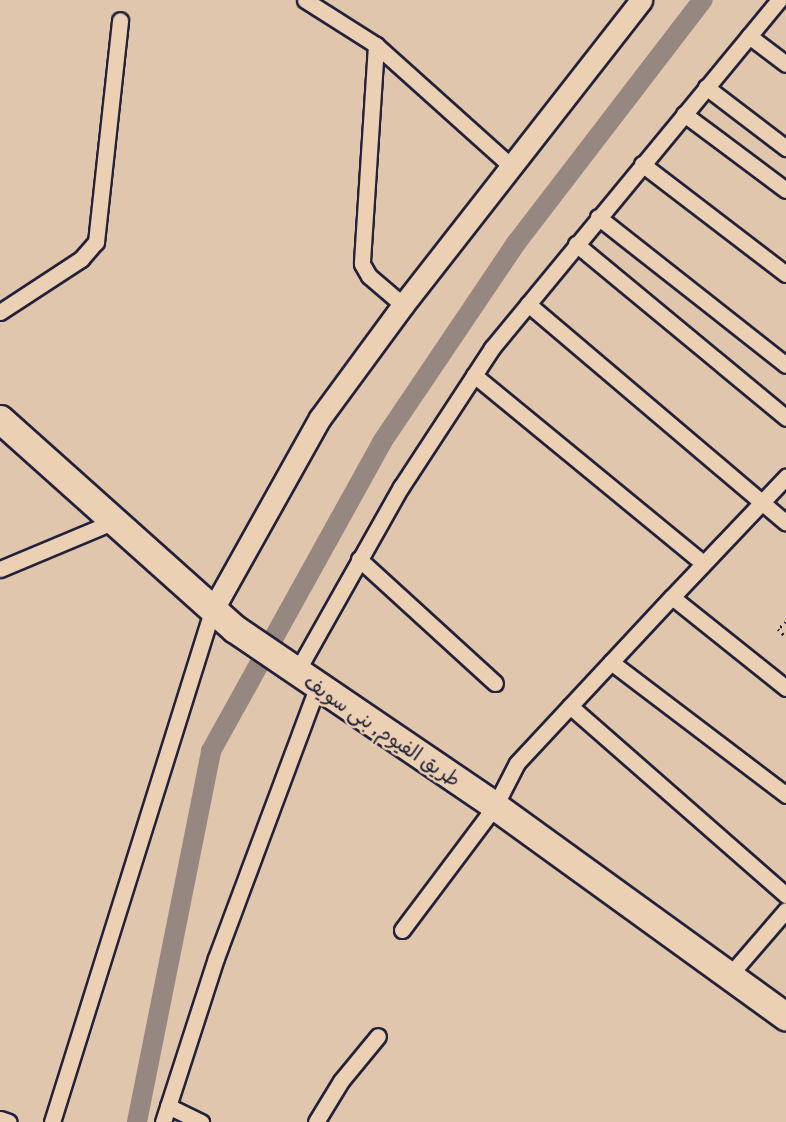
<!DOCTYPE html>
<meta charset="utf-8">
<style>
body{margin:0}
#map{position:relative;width:786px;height:1122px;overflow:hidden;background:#e0c6ac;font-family:Itim,"Playpen Sans Arabic",sans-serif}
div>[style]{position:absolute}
.canal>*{height:20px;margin:-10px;padding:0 10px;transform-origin:10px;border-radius:10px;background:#978781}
.path>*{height:3px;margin-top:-1.5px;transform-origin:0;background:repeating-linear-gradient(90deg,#22223b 0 1.5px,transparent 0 6px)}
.roads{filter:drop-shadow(2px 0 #22223b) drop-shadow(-2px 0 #22223b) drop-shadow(0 2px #22223b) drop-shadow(0 -2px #22223b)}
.street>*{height:15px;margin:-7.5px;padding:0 7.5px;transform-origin:7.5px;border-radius:7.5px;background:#ecd0b3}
.secondary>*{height:21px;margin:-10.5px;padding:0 10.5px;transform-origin:10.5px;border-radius:10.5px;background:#ecd0b3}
.highway>*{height:27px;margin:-13.5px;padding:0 13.5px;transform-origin:13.5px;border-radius:13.5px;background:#ecd0b3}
span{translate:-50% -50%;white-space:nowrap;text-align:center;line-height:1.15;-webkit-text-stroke:5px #ecd0b3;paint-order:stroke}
.street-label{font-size:20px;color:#22223b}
</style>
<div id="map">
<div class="canal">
<i style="left:137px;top:1122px;width:378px;rotate:-78.7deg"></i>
<i style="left:211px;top:751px;width:353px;rotate:-61deg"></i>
<i style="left:382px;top:442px;width:241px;rotate:-56deg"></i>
<i style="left:517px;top:242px;width:305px;rotate:-52.5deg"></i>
</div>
<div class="path">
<i style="left:786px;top:622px;width:11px;rotate:139deg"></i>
<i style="left:778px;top:629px;width:11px;rotate:45deg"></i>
</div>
<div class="roads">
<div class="street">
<i style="left:305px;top:0;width:84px;rotate:32.4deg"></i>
<i style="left:376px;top:45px;width:183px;rotate:41.9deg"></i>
<i style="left:749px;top:36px;width:46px;rotate:37.1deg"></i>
<i style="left:376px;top:45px;width:219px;rotate:93.7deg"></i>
<i style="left:362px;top:264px;width:14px;rotate:60deg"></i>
<i style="left:369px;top:276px;width:45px;rotate:40.5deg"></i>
<i style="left:706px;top:87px;width:101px;rotate:37.3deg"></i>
<i style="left:684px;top:114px;width:127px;rotate:36.7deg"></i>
<i style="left:642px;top:164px;width:181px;rotate:37.4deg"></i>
<i style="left:598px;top:217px;width:239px;rotate:38.2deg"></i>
<i style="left:576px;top:244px;width:273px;rotate:39.6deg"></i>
<i style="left:528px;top:304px;width:338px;rotate:40.3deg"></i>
<i style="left:0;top:312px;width:97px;rotate:-33.2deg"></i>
<i style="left:81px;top:259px;width:23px;rotate:-49deg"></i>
<i style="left:96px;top:242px;width:223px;rotate:-83.8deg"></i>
<i style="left:474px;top:375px;width:296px;rotate:39.4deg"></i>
<i style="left:359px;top:559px;width:184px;rotate:42.4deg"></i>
<i style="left:0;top:569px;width:125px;rotate:-22.7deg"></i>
<i style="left:672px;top:597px;width:166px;rotate:-46.5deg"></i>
<i style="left:611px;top:662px;width:220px;rotate:37.2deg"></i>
<i style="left:296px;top:673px;width:214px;rotate:-60.6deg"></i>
<i style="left:401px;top:487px;width:166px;rotate:-56.8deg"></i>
<i style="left:492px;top:348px;width:451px;rotate:-50.5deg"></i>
<i style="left:570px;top:706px;width:287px;rotate:41.2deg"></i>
<i style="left:402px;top:930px;width:155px;rotate:-53.1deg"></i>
<i style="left:495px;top:806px;width:48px;rotate:-62.9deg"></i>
<i style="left:517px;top:763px;width:227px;rotate:-47deg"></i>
<i style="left:672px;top:597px;width:146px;rotate:38.6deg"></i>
<i style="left:729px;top:976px;width:87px;rotate:-49.2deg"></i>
<i style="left:168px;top:1106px;width:37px;rotate:26deg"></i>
<i style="left:0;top:1119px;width:9px;rotate:18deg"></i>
<i style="left:52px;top:1122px;width:535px;rotate:-72.61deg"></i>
<i style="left:163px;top:1122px;width:172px;rotate:-72.1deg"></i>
<i style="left:216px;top:958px;width:288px;rotate:-69.5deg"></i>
<i style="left:316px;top:1122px;width:48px;rotate:-58.6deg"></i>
<i style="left:341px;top:1081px;width:58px;rotate:-50.6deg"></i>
</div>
<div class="secondary">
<i style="left:212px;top:611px;width:221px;rotate:-60.8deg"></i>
<i style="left:320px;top:418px;width:140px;rotate:-53.7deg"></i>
<i style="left:403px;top:305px;width:387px;rotate:-52deg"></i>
</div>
<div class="highway">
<i style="left:0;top:419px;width:315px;rotate:41.8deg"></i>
<i style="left:235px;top:629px;width:315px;rotate:34.2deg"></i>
<i style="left:495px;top:806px;width:359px;rotate:35.9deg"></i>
</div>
</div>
<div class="street-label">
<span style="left:382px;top:731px;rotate:34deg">طريق الفيوم, بنى سويف</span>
</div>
</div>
